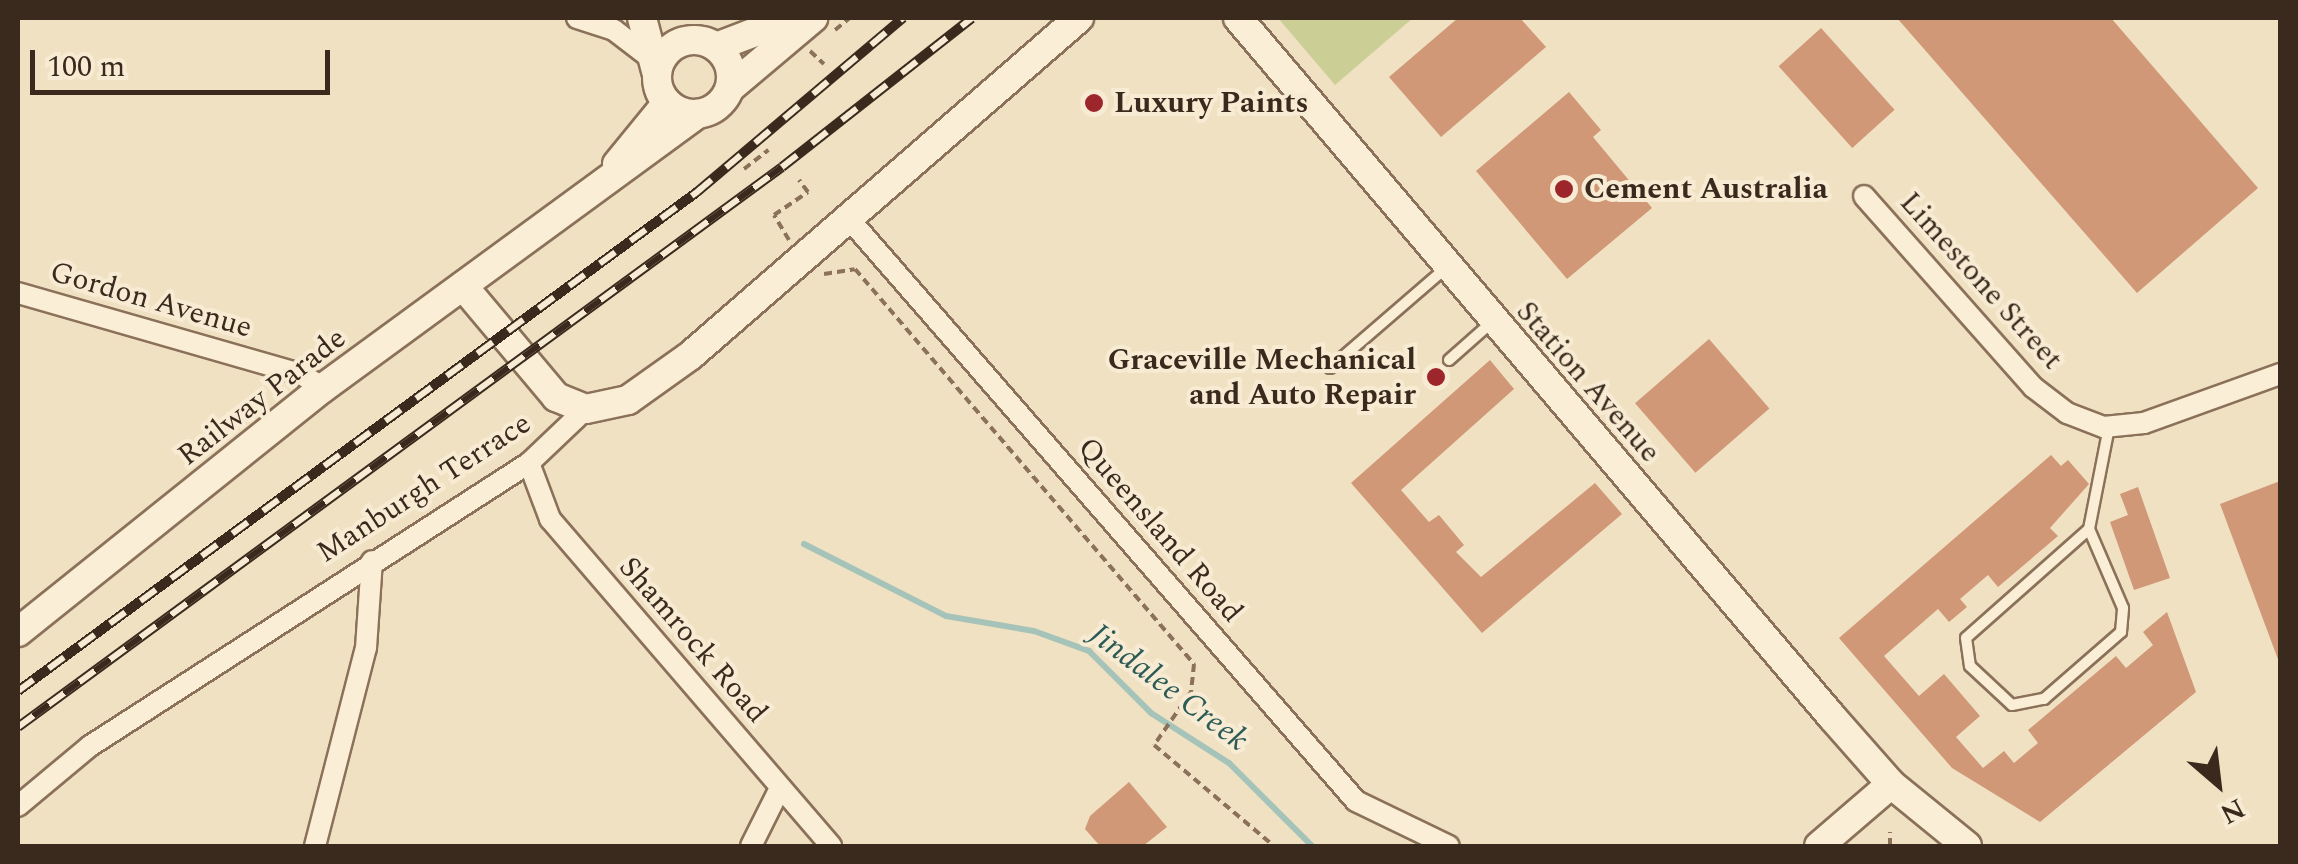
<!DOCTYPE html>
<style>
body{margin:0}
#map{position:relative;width:2298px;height:864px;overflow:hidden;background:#f0e1c3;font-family:Spectral,serif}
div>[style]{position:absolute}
.green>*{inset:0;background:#cbcf96}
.stream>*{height:6px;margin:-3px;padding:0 3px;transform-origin:3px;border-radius:3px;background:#a5c3b9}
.building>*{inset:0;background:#d09877;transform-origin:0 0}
.path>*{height:4px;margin-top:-2px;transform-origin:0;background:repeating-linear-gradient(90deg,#8b7159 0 8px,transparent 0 13px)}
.roads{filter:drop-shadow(2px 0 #8b7159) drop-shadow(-2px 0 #8b7159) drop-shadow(0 2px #8b7159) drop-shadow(0 -2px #8b7159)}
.lane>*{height:10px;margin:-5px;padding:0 5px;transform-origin:5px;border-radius:5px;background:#faeed7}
.street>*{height:20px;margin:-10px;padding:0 10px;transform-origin:10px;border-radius:10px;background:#faeed7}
.secondary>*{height:28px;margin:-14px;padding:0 14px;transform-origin:14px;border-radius:14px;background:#faeed7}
.secondary>.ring{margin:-14px;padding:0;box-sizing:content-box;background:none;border:28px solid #faeed7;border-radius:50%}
.rail>*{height:10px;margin-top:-5px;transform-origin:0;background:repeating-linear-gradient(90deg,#f7ebd3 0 19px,#3a2a1d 0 38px);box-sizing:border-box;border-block:2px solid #3a2a1d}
.dots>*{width:28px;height:28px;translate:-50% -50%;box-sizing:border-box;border:5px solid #f7ebd3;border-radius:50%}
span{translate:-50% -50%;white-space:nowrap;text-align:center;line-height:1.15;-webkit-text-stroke:8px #f7ebd3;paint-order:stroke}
.poi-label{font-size:30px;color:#3a2a1d;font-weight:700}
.left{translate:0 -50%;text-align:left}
.right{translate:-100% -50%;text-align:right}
.street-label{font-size:30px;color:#3a2a1d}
.water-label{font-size:32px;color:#2c5b56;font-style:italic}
.frame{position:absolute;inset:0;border:20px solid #3a2a1d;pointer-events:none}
.north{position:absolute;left:2168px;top:734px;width:100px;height:100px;-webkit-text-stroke:8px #f7ebd3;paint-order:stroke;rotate:152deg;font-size:28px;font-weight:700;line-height:40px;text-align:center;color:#3a2a1d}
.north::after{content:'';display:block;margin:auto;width:35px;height:45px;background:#3a2a1d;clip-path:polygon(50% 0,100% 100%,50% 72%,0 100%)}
.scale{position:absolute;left:30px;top:50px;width:300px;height:45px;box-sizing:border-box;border:5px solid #3a2a1d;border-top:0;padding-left:12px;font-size:30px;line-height:35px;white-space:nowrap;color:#3a2a1d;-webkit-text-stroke:8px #f7ebd3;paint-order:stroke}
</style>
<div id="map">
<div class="green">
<i style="clip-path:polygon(1278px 18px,1413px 18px,1335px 85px)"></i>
</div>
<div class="stream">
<i style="left:804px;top:544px;width:159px;rotate:26.9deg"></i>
<i style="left:946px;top:616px;width:89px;rotate:9.7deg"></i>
<i style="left:1034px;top:631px;width:59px;rotate:20deg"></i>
<i style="left:1089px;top:651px;width:88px;rotate:45deg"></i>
<i style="left:1151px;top:713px;width:93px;rotate:32.7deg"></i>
<i style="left:1229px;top:763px;width:117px;rotate:45deg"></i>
</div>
<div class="building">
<i style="clip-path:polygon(1458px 18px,1520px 18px,1546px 47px,1441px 137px,1389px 77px)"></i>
<i style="clip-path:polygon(1897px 18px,2111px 18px,2258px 188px,2137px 293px)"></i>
<i style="left:1821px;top:28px;width:110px;height:57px;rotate:48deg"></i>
<i style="clip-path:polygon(1569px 92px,1601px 130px,1593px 137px,1652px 208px,1567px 279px,1476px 171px)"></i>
<i style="left:1709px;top:339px;width:92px;height:98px;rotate:49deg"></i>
<i style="clip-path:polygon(1490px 360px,1514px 389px,1401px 490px,1429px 522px,1439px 515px,1464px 545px,1456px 552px,1481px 577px,1595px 483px,1622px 514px,1482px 633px,1351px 483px)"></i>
<i style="clip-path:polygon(2051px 455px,2061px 466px,2068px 460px,2089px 484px,2050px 528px,2058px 536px,1998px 587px,1988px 575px,1960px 599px,1967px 607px,1949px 622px,1938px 609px,1884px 656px,1919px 696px,1944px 674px,1980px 716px,1956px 737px,1983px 768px,2004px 751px,2014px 763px,2038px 743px,2028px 730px,2116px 656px,2126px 668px,2153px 645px,2143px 632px,2167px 612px,2196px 692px,2040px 822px,1952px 768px,1839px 638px)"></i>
<i style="clip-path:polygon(2280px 481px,2280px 662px,2279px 662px,2220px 504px)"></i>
<i style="clip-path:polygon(2138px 487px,2170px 578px,2134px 590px,2110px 522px,2128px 515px,2120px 494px)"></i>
<i style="clip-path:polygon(1129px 782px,1167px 827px,1143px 846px,1100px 846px,1085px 829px,1090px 816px)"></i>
</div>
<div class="path">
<i style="left:835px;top:30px;width:19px;rotate:-39deg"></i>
<i style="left:810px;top:51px;width:19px;rotate:43deg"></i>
<i style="left:744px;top:169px;width:31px;rotate:-38deg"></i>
<i style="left:789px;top:240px;width:29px;rotate:-121deg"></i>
<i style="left:774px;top:215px;width:41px;rotate:-34.1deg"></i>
<i style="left:808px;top:192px;width:15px;rotate:-127deg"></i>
<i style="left:824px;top:274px;width:31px;rotate:-9deg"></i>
<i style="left:855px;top:269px;width:521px;rotate:49.36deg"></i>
<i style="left:1194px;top:664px;width:28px;rotate:96deg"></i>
<i style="left:1191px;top:692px;width:65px;rotate:124.9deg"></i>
<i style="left:1154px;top:745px;width:157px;rotate:40.1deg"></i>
<i style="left:1890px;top:846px;width:14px;rotate:-90deg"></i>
</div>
<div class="roads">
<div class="lane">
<i style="left:1449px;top:360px;width:57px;rotate:-41.5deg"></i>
<i style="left:1330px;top:368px;width:153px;rotate:-40.8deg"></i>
<i style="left:2089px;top:529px;width:164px;rotate:138.5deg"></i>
<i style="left:1966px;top:638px;width:28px;rotate:82deg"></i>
<i style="left:1970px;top:666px;width:57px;rotate:42.9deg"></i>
<i style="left:2012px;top:705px;width:33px;rotate:-11deg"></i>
<i style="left:2044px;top:699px;width:102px;rotate:-41deg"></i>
<i style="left:2121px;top:632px;width:24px;rotate:-85deg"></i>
<i style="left:2123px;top:608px;width:86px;rotate:-113.3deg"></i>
<i style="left:2089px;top:529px;width:104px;rotate:-78.9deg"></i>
</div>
<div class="street">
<i style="left:577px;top:18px;width:39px;rotate:18deg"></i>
<i style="left:614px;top:30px;width:49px;rotate:37.6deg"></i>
<i style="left:1864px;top:196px;width:255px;rotate:48.5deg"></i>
<i style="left:2033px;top:387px;width:43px;rotate:37.4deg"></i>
<i style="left:2067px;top:413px;width:40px;rotate:21deg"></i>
<i style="left:2104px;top:427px;width:40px;rotate:-5.7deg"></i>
<i style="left:2144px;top:423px;width:145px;rotate:-19.8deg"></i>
<i style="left:850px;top:220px;width:770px;rotate:48.95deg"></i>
<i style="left:1356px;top:801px;width:103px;rotate:25.8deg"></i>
<i style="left:18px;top:293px;width:294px;rotate:16deg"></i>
<i style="left:301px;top:374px;width:26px;rotate:32deg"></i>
<i style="left:529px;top:463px;width:60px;rotate:69.4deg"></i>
<i style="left:550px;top:519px;width:431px;rotate:49.3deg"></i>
<i style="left:18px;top:806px;width:94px;rotate:-39.8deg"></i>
<i style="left:90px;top:746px;width:522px;rotate:-32.81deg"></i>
<i style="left:529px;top:463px;width:79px;rotate:-43.5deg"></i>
<i style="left:315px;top:846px;width:204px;rotate:-75.6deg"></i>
<i style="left:366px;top:648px;width:87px;rotate:-86.1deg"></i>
<i style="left:751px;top:846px;width:65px;rotate:-63.4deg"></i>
</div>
<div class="secondary">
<i style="left:642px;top:18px;width:55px;rotate:75.2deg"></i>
<i style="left:1238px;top:18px;width:917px;rotate:49.64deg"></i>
<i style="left:1832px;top:717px;width:89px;rotate:48.6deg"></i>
<i style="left:1891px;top:784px;width:98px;rotate:39.2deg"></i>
<i class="ring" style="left:657px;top:40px;width:46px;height:46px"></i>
<i style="left:716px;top:47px;width:81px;rotate:-20.9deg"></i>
<i style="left:730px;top:88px;width:109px;rotate:-40.1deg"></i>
<i style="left:617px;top:164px;width:79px;rotate:-50.7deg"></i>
<i style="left:463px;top:286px;width:145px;rotate:50deg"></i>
<i style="left:556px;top:397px;width:32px;rotate:22deg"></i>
<i style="left:586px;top:409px;width:43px;rotate:-12.1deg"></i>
<i style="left:628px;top:400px;width:77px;rotate:-35.5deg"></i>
<i style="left:691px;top:355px;width:514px;rotate:-40.98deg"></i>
<i style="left:18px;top:632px;width:391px;rotate:-38.7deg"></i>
<i style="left:323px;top:388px;width:464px;rotate:-36.2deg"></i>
<i style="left:1819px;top:846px;width:95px;rotate:-40.7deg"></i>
</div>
</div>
<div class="rail">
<i style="left:18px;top:691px;width:843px;rotate:-36.31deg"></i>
<i style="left:697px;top:192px;width:270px;rotate:-40.2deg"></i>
<i style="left:18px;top:727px;width:947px;rotate:-36.24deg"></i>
<i style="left:782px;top:167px;width:241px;rotate:-38.1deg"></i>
</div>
<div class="dots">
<i style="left:1094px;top:103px;background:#9d262c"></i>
<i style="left:1564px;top:189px;background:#9d262c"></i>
<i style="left:1436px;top:377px;background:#9d262c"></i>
</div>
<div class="poi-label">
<span class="left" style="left:1114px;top:103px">Luxury Paints</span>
<span class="left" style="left:1584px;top:189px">Cement Australia</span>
<span class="right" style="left:1416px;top:377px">Graceville Mechanical<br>and Auto Repair</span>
</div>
<div class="street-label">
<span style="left:1981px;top:281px;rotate:48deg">Limestone Street</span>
<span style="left:151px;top:300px;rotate:16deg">Gordon Avenue</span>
<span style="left:1588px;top:382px;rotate:49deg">Station Avenue</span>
<span style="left:262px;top:397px;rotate:-38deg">Railway Parade</span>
<span style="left:424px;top:488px;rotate:-33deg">Manburgh Terrace</span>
<span style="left:1160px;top:530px;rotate:49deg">Queensland Road</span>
<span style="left:693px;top:640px;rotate:49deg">Shamrock Road</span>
</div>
<div class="water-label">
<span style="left:1168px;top:688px;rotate:37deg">Jindalee Creek</span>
</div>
<div class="frame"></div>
<div class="north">N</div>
<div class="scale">100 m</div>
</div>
